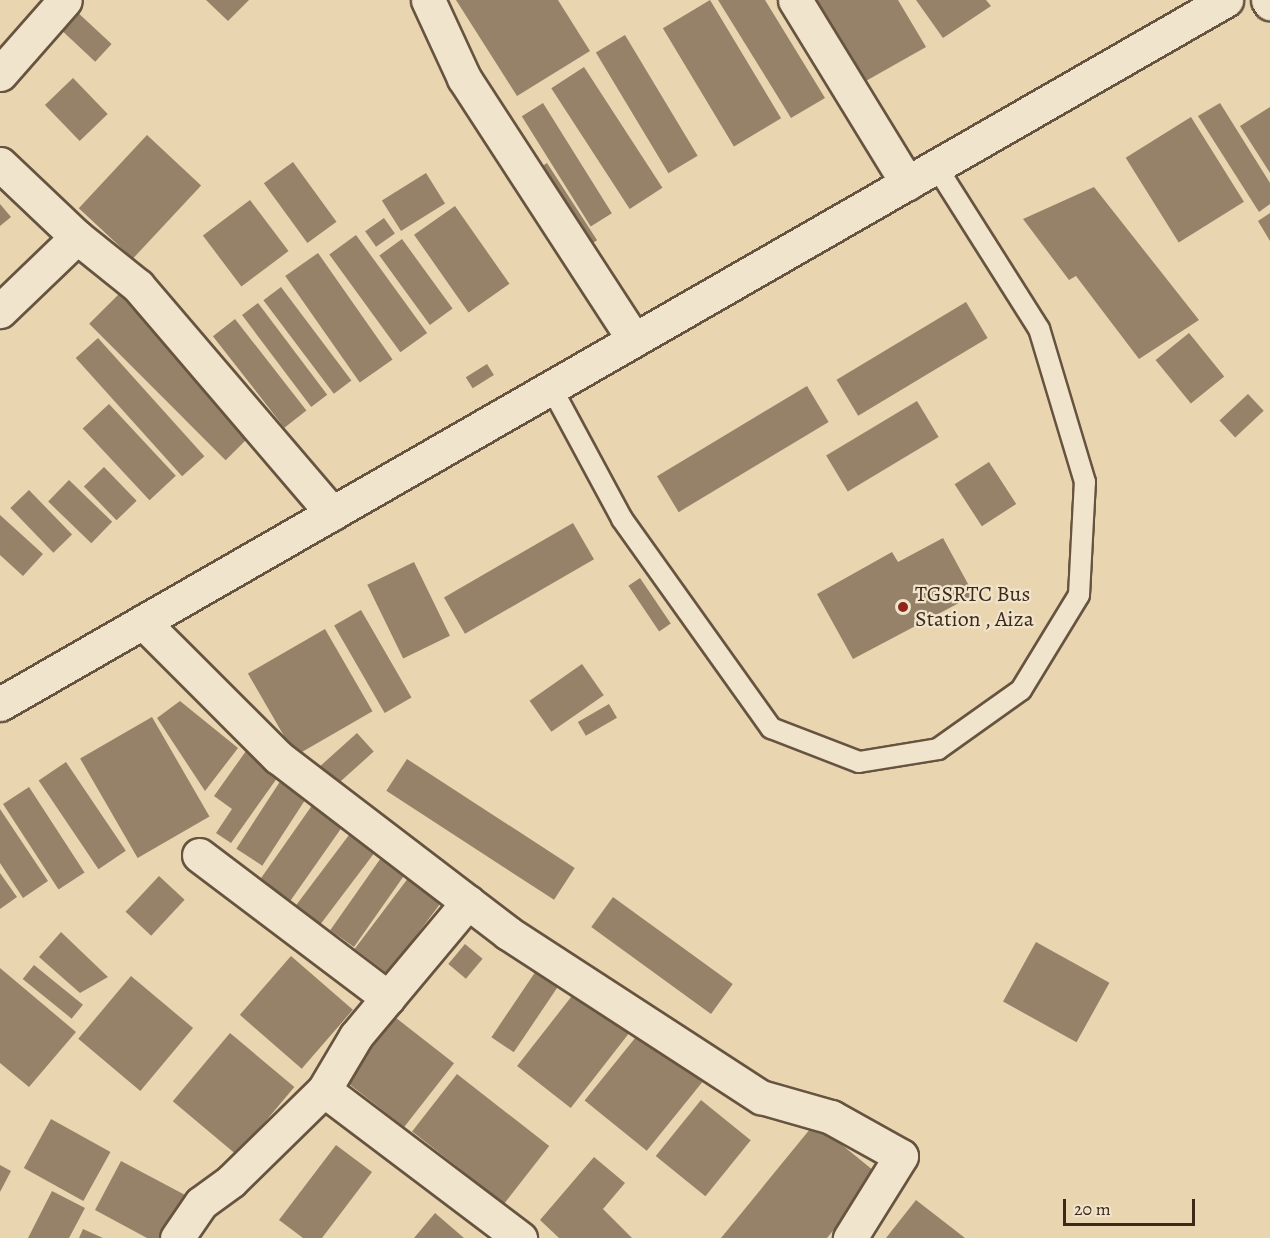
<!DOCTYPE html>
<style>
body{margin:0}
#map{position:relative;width:1270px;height:1238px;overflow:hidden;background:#e9d5b0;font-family:Alegreya,serif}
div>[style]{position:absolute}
.building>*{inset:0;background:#968268;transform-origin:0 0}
.roads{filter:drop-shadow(2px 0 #675440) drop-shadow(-2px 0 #675440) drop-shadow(0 2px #675440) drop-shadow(0 -2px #675440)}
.lane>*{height:20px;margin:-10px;padding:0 10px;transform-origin:10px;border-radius:10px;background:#f1e4cc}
.street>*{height:33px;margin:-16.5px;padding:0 16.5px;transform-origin:16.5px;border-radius:16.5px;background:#f1e4cc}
.secondary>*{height:33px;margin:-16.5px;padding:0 16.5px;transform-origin:16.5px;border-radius:16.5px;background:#f1e4cc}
.dots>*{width:16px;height:16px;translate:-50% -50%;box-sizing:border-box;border:3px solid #f1e4cc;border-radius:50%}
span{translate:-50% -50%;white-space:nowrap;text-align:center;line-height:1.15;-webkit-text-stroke:4.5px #f1e4cc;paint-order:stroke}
.poi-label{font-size:22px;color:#3c291a}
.left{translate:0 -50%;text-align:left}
.scale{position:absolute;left:1063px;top:1199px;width:132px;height:27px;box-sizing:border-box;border:3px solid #3c291a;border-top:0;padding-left:8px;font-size:18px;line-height:21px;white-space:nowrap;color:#3c291a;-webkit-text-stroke:4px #f1e4cc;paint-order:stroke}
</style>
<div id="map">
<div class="building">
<i style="clip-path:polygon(206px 0,249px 0,228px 21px)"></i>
<i style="clip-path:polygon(456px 0,558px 0,590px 51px,517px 96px)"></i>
<i style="left:710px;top:0;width:138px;height:55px;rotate:59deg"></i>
<i style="clip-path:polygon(718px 0,765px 0,825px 98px,791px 118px)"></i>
<i style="clip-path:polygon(808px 0,898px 0,926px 47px,857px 86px)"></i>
<i style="clip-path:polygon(916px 0,986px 0,991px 6px,943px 38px)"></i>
<i style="left:75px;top:10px;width:50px;height:24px;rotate:43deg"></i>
<i style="left:625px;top:35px;width:141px;height:34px;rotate:59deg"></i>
<i style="left:584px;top:67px;width:144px;height:39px;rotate:57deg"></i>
<i style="left:73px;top:78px;width:50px;height:39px;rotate:46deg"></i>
<i style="left:543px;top:103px;width:130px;height:25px;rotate:58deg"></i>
<i style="clip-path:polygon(1220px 103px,1270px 183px,1270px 204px,1259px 212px,1198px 116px)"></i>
<i style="clip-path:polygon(1270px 107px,1270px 173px,1240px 126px)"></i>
<i style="left:1191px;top:117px;width:100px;height:77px;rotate:58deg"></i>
<i style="left:147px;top:135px;width:74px;height:100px;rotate:43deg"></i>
<i style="left:293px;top:162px;width:74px;height:36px;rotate:54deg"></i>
<i style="left:547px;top:163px;width:92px;height:18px;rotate:57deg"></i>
<i style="left:426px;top:173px;width:36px;height:52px;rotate:58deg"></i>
<i style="clip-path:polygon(1094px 187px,1199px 320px,1139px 359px,1076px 276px,1069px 280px,1023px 219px)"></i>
<i style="left:250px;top:200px;width:64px;height:59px;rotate:53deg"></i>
<i style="clip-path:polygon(0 204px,11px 217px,0 226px)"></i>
<i style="left:455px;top:206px;width:95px;height:50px;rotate:55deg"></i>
<i style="clip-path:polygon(1270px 213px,1270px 241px,1258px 221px)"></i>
<i style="left:384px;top:218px;width:19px;height:23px;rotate:55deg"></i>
<i style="left:356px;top:235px;width:121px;height:33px;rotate:54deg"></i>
<i style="left:402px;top:239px;width:86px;height:28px;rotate:54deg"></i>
<i style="left:318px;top:253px;width:130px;height:40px;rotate:55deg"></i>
<i style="left:281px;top:287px;width:117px;height:22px;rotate:53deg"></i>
<i style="left:121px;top:292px;width:193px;height:45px;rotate:45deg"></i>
<i style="left:966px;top:302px;width:42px;height:151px;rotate:59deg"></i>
<i style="left:258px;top:303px;width:115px;height:20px;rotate:53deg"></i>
<i style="left:235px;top:319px;width:116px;height:28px;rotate:52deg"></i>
<i style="left:1189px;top:333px;width:56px;height:43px;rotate:51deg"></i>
<i style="left:98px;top:338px;width:159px;height:30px;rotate:48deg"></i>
<i style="left:487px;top:364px;width:13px;height:25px;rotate:58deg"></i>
<i style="left:807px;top:386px;width:42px;height:175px;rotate:59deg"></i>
<i style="left:1248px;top:394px;width:23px;height:39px;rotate:47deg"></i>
<i style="left:917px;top:401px;width:42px;height:106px;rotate:59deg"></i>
<i style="left:109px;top:404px;width:98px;height:36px;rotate:47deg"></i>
<i style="left:989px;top:462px;width:50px;height:41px;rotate:57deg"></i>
<i style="left:104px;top:467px;width:47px;height:28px;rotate:46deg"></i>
<i style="left:69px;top:480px;width:60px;height:30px;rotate:44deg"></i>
<i style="left:29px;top:490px;width:62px;height:26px;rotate:46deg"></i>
<i style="clip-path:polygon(0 515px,43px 554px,23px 576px,0 555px)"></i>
<i style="left:573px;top:523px;width:42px;height:149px;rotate:60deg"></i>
<i style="clip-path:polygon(943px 538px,974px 595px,853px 659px,817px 594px,892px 552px,898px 562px)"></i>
<i style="left:414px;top:562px;width:82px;height:52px;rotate:64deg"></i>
<i style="left:640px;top:578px;width:55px;height:14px;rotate:56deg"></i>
<i style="left:361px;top:610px;width:101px;height:31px;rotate:60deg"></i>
<i style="left:325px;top:629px;width:95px;height:89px;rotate:60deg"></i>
<i style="left:582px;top:664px;width:38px;height:64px;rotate:55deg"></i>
<i style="clip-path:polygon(180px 701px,238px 748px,205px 791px,157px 718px)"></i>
<i style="left:609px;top:704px;width:16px;height:36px;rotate:60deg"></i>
<i style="left:152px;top:717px;width:115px;height:83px;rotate:60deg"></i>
<i style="left:357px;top:733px;width:25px;height:49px;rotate:48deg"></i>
<i style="clip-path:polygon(246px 751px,280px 774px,231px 843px,216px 833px,232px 809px,214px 796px)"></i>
<i style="left:407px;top:759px;width:200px;height:38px;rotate:33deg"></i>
<i style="left:66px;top:762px;width:107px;height:33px;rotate:56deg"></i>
<i style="left:281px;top:780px;width:31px;height:82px;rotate:33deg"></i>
<i style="left:29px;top:787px;width:102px;height:31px;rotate:57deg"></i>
<i style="left:313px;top:804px;width:37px;height:95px;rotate:35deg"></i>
<i style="clip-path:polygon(0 809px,48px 881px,23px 898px,0 863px)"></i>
<i style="left:352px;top:831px;width:31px;height:97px;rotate:37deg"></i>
<i style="left:383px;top:855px;width:29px;height:92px;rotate:35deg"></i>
<i style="clip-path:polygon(0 873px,17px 897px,0 909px)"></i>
<i style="left:412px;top:873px;width:41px;height:95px;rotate:37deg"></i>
<i style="left:159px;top:876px;width:35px;height:49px;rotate:43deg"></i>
<i style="left:613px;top:897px;width:148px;height:37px;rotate:36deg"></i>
<i style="clip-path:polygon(61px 932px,108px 977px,80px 993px,39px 957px)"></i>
<i style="left:1036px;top:942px;width:84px;height:68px;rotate:29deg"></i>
<i style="left:465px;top:944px;width:23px;height:26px;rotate:40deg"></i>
<i style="left:291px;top:956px;width:82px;height:78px;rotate:41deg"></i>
<i style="left:34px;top:965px;width:63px;height:18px;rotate:39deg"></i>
<i style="left:540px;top:965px;width:27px;height:87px;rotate:34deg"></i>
<i style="clip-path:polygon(0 968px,76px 1032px,29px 1087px,0 1063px)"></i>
<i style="left:131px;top:976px;width:81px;height:82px;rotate:40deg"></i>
<i style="left:575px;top:992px;width:68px;height:94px;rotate:38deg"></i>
<i style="left:391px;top:1014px;width:80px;height:81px;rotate:38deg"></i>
<i style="left:640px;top:1032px;width:80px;height:88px;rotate:39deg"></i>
<i style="left:230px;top:1033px;width:84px;height:89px;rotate:40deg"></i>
<i style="left:457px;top:1074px;width:117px;height:73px;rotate:38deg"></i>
<i style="left:701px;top:1100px;width:64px;height:72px;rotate:39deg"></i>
<i style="left:51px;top:1119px;width:68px;height:56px;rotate:29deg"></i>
<i style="clip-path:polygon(815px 1123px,879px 1175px,827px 1238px,721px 1238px)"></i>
<i style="clip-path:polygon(336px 1145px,372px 1172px,322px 1238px,303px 1238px,279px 1220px)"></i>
<i style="clip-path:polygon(594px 1157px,625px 1183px,603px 1209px,632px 1238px,559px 1238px,540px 1220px)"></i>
<i style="clip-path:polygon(121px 1161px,187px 1196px,165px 1238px,147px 1238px,95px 1210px)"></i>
<i style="clip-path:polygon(0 1165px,11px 1171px,0 1192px)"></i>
<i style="clip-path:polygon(52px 1191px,85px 1208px,69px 1238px,28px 1238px)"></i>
<i style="clip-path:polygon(916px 1200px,965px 1238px,886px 1238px)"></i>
<i style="clip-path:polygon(435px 1213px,464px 1238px,414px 1238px)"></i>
<i style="clip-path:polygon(83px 1229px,103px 1238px,79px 1238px)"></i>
</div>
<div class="roads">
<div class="lane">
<i style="left:551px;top:387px;width:150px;rotate:61.7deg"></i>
<i style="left:622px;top:519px;width:257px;rotate:54.5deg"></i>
<i style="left:771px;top:728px;width:94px;rotate:21.1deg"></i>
<i style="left:859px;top:762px;width:80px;rotate:-9.3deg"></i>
<i style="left:938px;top:749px;width:102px;rotate:-35.4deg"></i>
<i style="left:1021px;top:690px;width:111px;rotate:-58.6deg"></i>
<i style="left:1079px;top:595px;width:113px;rotate:-87deg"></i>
<i style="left:1085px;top:482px;width:160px;rotate:-106.7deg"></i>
<i style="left:1039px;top:329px;width:193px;rotate:-122.3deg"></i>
</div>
<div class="street">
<i style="left:428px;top:0;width:86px;rotate:65.2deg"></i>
<i style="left:464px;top:78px;width:312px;rotate:57deg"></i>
<i style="left:795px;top:0;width:215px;rotate:58.5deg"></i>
<i style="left:1268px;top:0;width:4px;rotate:56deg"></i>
<i style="left:0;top:74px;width:98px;rotate:-48.7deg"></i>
<i style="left:0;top:164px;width:106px;rotate:43.5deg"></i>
<i style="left:77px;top:237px;width:107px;rotate:136.1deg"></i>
<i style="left:77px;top:237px;width:78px;rotate:38.8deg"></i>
<i style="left:138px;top:286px;width:299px;rotate:49.5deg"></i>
<i style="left:143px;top:622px;width:191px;rotate:45deg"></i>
<i style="left:278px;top:757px;width:290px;rotate:37.4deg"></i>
<i style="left:508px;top:933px;width:302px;rotate:33deg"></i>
<i style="left:761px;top:1097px;width:73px;rotate:15.9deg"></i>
<i style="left:831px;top:1117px;width:80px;rotate:29.1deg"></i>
<i style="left:901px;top:1156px;width:97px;rotate:121.9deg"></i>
<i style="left:199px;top:855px;width:237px;rotate:37.1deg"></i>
<i style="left:468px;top:902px;width:175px;rotate:129.9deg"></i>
<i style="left:356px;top:1036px;width:63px;rotate:120.7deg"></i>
<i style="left:324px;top:1090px;width:246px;rotate:37.1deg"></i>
<i style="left:177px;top:1238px;width:42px;rotate:-55.6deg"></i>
<i style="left:201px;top:1203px;width:37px;rotate:-36deg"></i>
<i style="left:231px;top:1181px;width:130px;rotate:-44.4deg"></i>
</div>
<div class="secondary">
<i style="left:0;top:704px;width:1414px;rotate:-29.87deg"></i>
</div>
</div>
<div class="dots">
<i style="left:903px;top:607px;background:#8f2418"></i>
</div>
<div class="poi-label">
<span class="left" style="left:915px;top:607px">TGSRTC Bus<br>Station , Aiza</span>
</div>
<div class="scale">20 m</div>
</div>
